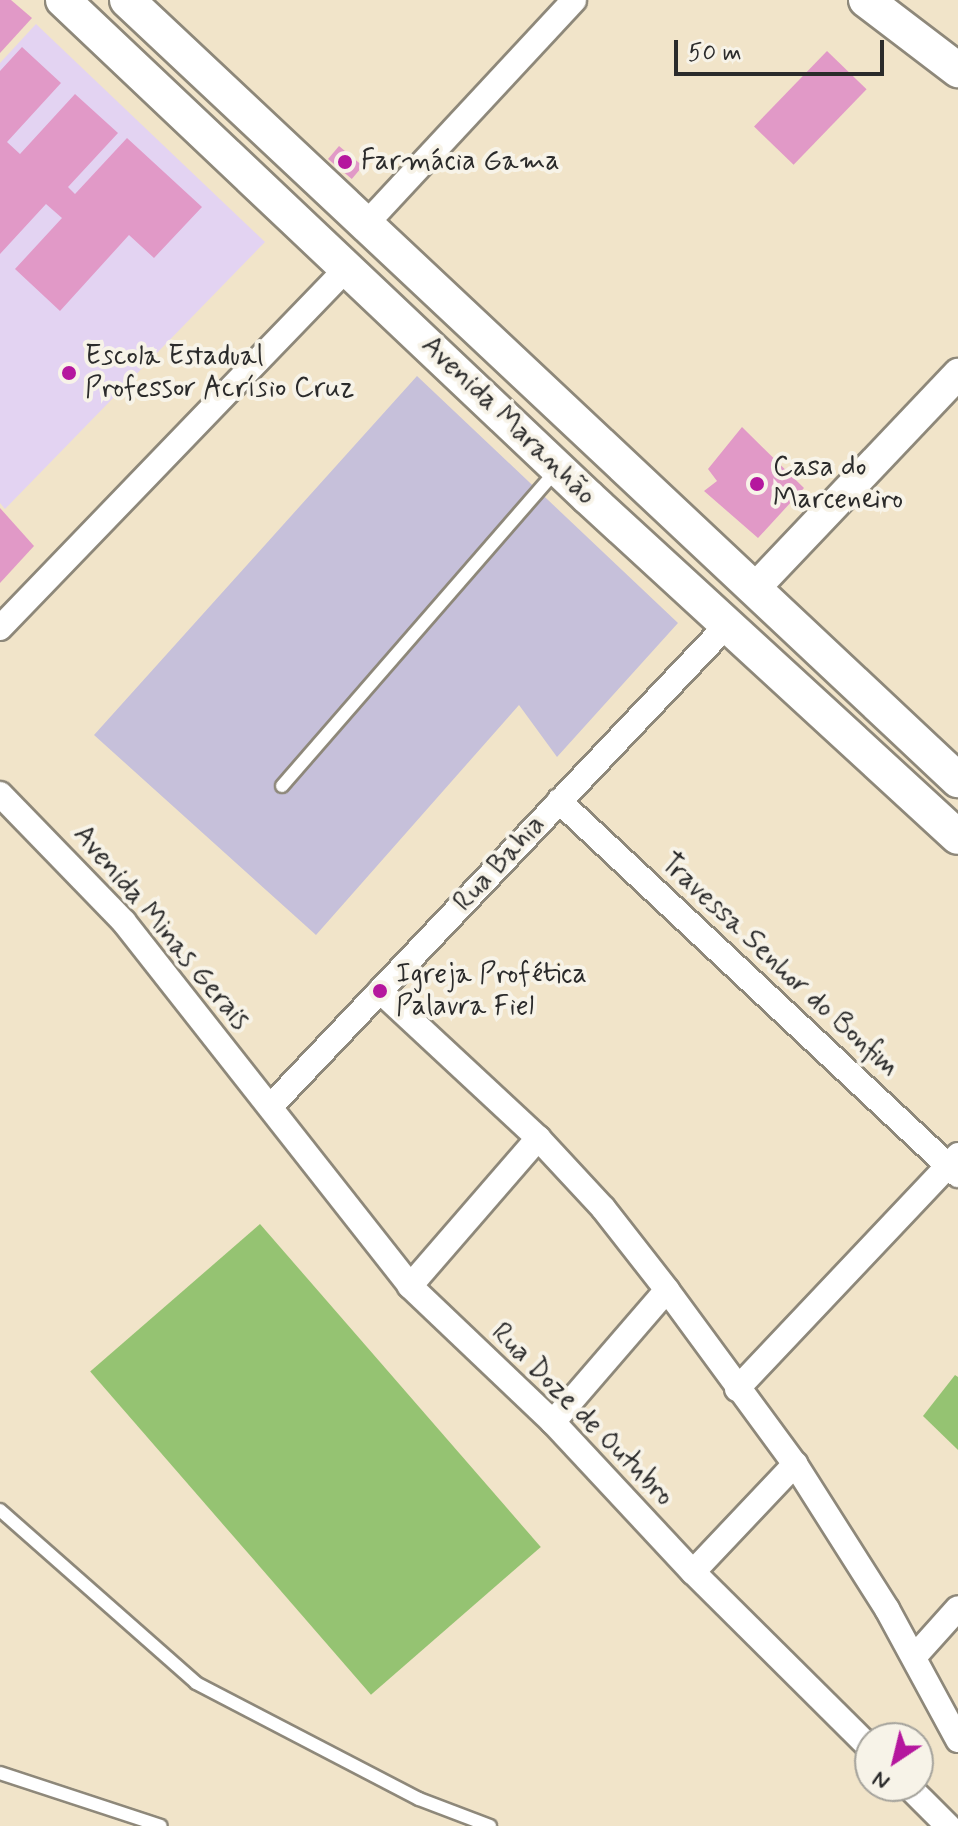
<!DOCTYPE html>
<meta charset="utf-8">
<style>
body{margin:0}
#map{position:relative;width:958px;height:1826px;overflow:hidden;background:#f1e4c9;font-family:Mynerve,sans-serif}
div>[style]{position:absolute}
.built>*{inset:0;background:#e3d3f2}
.industrial>*{inset:0;background:#c6c0da}
.green>*{inset:0;background:#95c372;transform-origin:0 0}
.building>*{inset:0;background:#e199c7;transform-origin:0 0}
.roads{filter:drop-shadow(2px 0 #8e887a) drop-shadow(-2px 0 #8e887a) drop-shadow(0 2px #8e887a) drop-shadow(0 -2px #8e887a)}
.service>*{height:12px;margin:-6px;padding:0 6px;transform-origin:6px;border-radius:6px;background:#fff}
.minor>*{height:24px;margin:-12px;padding:0 12px;transform-origin:12px;border-radius:12px;background:#fff}
.tertiary>*{height:30px;margin:-15px;padding:0 15px;transform-origin:15px;border-radius:15px;background:#fff}
.secondary>*{height:34px;margin:-17px;padding:0 17px;transform-origin:17px;border-radius:17px;background:#fff}
.dots>*{width:22px;height:22px;translate:-50% -50%;box-sizing:border-box;border:4px solid #f7f3e8;border-radius:50%}
span{translate:-50% -50%;white-space:nowrap;text-align:center;line-height:1.15;-webkit-text-stroke:8px #f7f3e8;paint-order:stroke}
.poi-label{font-size:28px;color:#2b2b2b}
.left{translate:0 -50%;text-align:left}
.street-label{font-size:28px;color:#2b2b2b}
.north{position:absolute;left:854px;top:1722px;width:80px;height:80px;box-sizing:border-box;background:#f7f3e8;border:2px solid #a5a39c;border-radius:50%;rotate:215deg;font-size:22px;font-weight:700;line-height:32px;text-align:center;color:#2b2b2b}
.north::after{content:'';display:block;margin:auto;width:28px;height:36px;background:#b5179e;clip-path:polygon(50% 0,100% 100%,50% 72%,0 100%)}
.scale{position:absolute;left:674px;top:40px;width:210px;height:36px;box-sizing:border-box;border:4px solid #2b2b2b;border-top:0;padding-left:10px;font-size:24px;line-height:28px;white-space:nowrap;color:#2b2b2b;-webkit-text-stroke:6px #f7f3e8;paint-order:stroke}
</style>
<div id="map">
<div class="built">
<i style="clip-path:polygon(36px 24px,265px 242px,5px 509px,0 503px,0 63px)"></i>
</div>
<div class="industrial">
<i style="clip-path:polygon(417px 376px,678px 623px,557px 757px,519px 705px,316px 935px,94px 735px)"></i>
</div>
<div class="green">
<i style="left:260px;top:1224px;width:428px;height:225px;rotate:49deg"></i>
<i style="clip-path:polygon(955px 1375px,958px 1377px,958px 1450px,923px 1416px)"></i>
</div>
<div class="building">
<i style="clip-path:polygon(0 0,11px 0,32px 18px,0 53px)"></i>
<i style="clip-path:polygon(22px 47px,61px 83px,7px 142px,20px 154px,75px 94px,118px 133px,68px 187px,75px 194px,127px 138px,202px 207px,154px 258px,129px 235px,60px 311px,15px 269px,62px 218px,46px 204px,0 254px,0 71px)"></i>
<i style="left:827px;top:51px;width:55px;height:105px;rotate:44deg"></i>
<i style="left:339px;top:146px;width:31px;height:17px;rotate:40deg"></i>
<i style="clip-path:polygon(742px 427px,804px 488px,758px 538px,704px 491px,717px 481px,708px 469px)"></i>
<i style="clip-path:polygon(0 508px,34px 546px,0 583px)"></i>
</div>
<div class="roads">
<div class="service">
<i style="left:282px;top:786px;width:417px;rotate:-49deg"></i>
<i style="left:0;top:1510px;width:261px;rotate:41.4deg"></i>
<i style="left:196px;top:1683px;width:251px;rotate:27.5deg"></i>
<i style="left:419px;top:1799px;width:76px;rotate:20.8deg"></i>
<i style="left:0;top:1773px;width:169px;rotate:18.2deg"></i>
</div>
<div class="minor">
<i style="left:367px;top:223px;width:304px;rotate:-47.1deg"></i>
<i style="left:0;top:628px;width:501px;rotate:-46.05deg"></i>
<i style="left:0;top:794px;width:178px;rotate:45.9deg"></i>
<i style="left:124px;top:922px;width:463px;rotate:51.8deg"></i>
<i style="left:410px;top:1286px;width:197px;rotate:43.6deg"></i>
<i style="left:553px;top:1422px;width:205px;rotate:47deg"></i>
<i style="left:693px;top:1572px;width:250px;rotate:44.8deg"></i>
<i style="left:559px;top:801px;width:547px;rotate:43.15deg"></i>
<i style="left:380px;top:991px;width:216px;rotate:42.9deg"></i>
<i style="left:538px;top:1138px;width:96px;rotate:47.1deg"></i>
<i style="left:603px;top:1208px;width:104px;rotate:52deg"></i>
<i style="left:667px;top:1290px;width:216px;rotate:53.7deg"></i>
<i style="left:795px;top:1464px;width:172px;rotate:57.6deg"></i>
<i style="left:887px;top:1609px;width:149px;rotate:61.5deg"></i>
<i style="left:271px;top:1106px;width:666px;rotate:-46.52deg"></i>
<i style="left:410px;top:1286px;width:196px;rotate:-49.1deg"></i>
<i style="left:737px;top:1389px;width:322px;rotate:-46.6deg"></i>
<i style="left:553px;top:1422px;width:174px;rotate:-49.2deg"></i>
<i style="left:693px;top:1572px;width:149px;rotate:-46.6deg"></i>
<i style="left:915px;top:1656px;width:64px;rotate:-48.1deg"></i>
<i style="left:908px;top:1786px;width:57px;rotate:45deg"></i>
</div>
<div class="tertiary">
<i style="left:756px;top:587px;width:294px;rotate:-46.5deg"></i>
</div>
<div class="secondary">
<i style="left:63px;top:0;width:723px;rotate:43.43deg"></i>
<i style="left:588px;top:497px;width:502px;rotate:42.58deg"></i>
<i style="left:127px;top:0;width:1140px;rotate:43.19deg"></i>
<i style="left:866px;top:0;width:116px;rotate:37.3deg"></i>
</div>
</div>
<div class="dots">
<i style="left:345px;top:162px;background:#b5179e"></i>
<i style="left:69px;top:373px;background:#b5179e"></i>
<i style="left:757px;top:484px;background:#b5179e"></i>
<i style="left:380px;top:991px;background:#b5179e"></i>
</div>
<div class="poi-label">
<span class="left" style="left:361px;top:162px">Farmácia Gama</span>
<span class="left" style="left:85px;top:373px">Escola Estadual<br>Professor Acrísio Cruz</span>
<span class="left" style="left:773px;top:484px">Casa do<br>Marceneiro</span>
<span class="left" style="left:396px;top:991px">Igreja Profética<br>Palavra Fiel</span>
</div>
<div class="street-label">
<span style="left:508px;top:421px;rotate:44deg">Avenida Maranhão</span>
<span style="left:500px;top:864px;rotate:-47deg">Rua Bahia</span>
<span style="left:161px;top:928px;rotate:50deg">Avenida Minas Gerais</span>
<span style="left:779px;top:966px;rotate:43deg">Travessa Senhor do Bonfim</span>
<span style="left:582px;top:1415px;rotate:45deg">Rua Doze de Outubro</span>
</div>
<div class="north">N</div>
<div class="scale">50 m</div>
</div>
